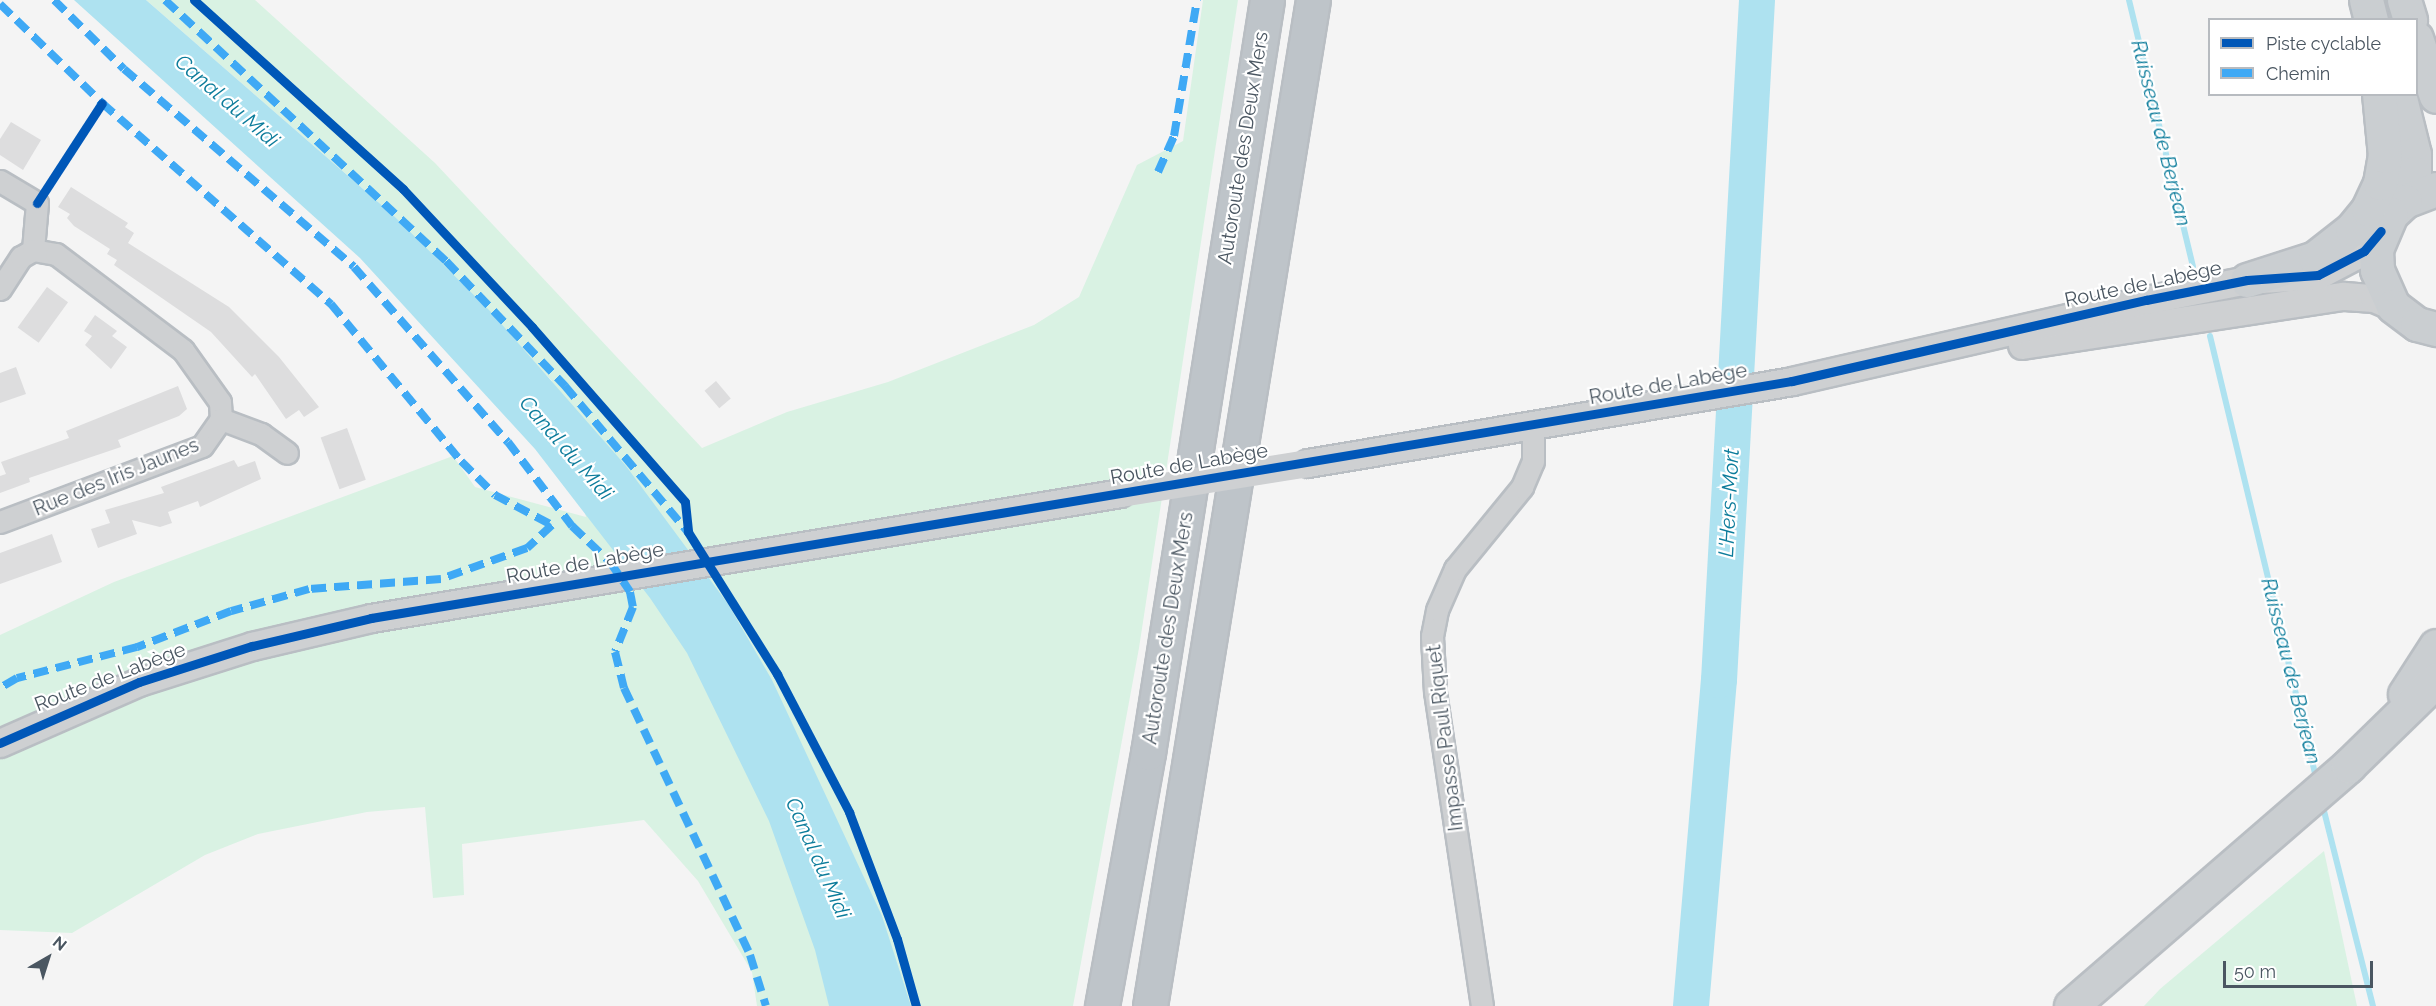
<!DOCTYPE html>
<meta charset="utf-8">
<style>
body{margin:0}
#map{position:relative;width:2436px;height:1006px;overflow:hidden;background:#f4f4f4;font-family:Raleway,sans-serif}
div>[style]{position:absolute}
.green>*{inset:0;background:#d9f2e3}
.water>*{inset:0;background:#aee2f0}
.stream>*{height:6px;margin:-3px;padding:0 3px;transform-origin:3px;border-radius:3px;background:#aee2f0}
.river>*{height:36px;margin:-18px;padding:0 18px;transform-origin:18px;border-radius:18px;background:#aee2f0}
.building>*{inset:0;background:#ddddde;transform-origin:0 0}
.roads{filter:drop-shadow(2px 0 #b9bec3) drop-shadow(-2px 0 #b9bec3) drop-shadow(0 2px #b9bec3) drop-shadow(0 -2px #b9bec3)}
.minor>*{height:21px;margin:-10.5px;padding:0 10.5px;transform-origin:10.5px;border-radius:10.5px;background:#ced0d2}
.tertiary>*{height:27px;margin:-13.5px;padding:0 13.5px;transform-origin:13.5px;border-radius:13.5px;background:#ced0d2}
.primary>*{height:33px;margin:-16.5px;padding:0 16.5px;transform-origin:16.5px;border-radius:16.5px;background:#caced1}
.motorway>*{height:33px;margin:-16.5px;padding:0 16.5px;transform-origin:16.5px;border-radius:16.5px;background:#bec4c9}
.tertiary-bridge>*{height:27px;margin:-13.5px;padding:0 13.5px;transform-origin:13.5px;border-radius:13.5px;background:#ced0d2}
.quiet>*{height:8px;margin-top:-4px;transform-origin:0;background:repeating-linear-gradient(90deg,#3fa9f5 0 15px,transparent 0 23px)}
.cycleway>*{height:9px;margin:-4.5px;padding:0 4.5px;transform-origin:4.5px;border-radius:4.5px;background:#0057b8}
span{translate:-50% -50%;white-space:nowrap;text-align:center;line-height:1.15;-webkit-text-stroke:4.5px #fff;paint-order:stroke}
.street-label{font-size:20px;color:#4a5661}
.water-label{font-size:21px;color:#0c7c9b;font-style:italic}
.legend{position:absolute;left:2208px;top:18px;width:210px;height:78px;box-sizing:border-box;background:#fff;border:2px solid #b7bbc0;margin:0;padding:8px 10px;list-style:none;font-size:18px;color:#4a5661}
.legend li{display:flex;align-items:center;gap:12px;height:30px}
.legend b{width:30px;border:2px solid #b7bbc0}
.north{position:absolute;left:18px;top:928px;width:60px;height:60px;-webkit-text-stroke:4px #fff;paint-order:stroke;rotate:39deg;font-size:16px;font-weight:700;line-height:24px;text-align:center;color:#4a5661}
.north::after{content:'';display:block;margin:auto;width:21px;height:27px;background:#4a5661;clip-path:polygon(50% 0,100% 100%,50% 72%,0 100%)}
.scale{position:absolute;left:2223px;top:961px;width:150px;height:27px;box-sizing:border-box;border:3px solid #4a5661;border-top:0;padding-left:8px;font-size:18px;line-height:21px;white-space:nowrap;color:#4a5661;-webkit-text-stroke:4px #fff;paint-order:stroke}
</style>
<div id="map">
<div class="green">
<i style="clip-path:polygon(146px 0,255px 0,435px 163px,702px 448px,787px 412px,888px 382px,1034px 325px,1079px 297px,1137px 165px,1183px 141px,1203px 0,1238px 0,1139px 648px,1073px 1006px,757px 1006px,752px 972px,698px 881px,644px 820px,462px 844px,464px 895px,433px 898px,425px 807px,367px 812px,258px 834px,205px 855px,72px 933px,0 930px,0 635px,114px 582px,453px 456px,475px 487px,586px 517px,552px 381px,393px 215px)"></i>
<i style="clip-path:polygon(2324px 851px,2357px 1006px,2144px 1006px,2160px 989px)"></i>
</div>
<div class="water">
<i style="clip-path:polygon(74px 0,146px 0,393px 215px,490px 311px,626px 466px,728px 604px,772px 680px,882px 916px,911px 1006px,829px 1006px,815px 950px,769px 821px,687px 653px,650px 598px,535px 449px,360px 258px)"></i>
</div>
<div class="stream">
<i style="left:2129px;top:0;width:274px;rotate:76.5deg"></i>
<i style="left:2210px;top:336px;width:455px;rotate:76.5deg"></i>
<i style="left:2322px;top:803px;width:209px;rotate:75.9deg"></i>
</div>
<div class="river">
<i style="left:1691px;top:1006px;width:327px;rotate:-85.1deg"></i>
<i style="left:1719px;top:680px;width:681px;rotate:-86.8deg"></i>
</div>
<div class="building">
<i style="clip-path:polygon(11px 122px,41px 140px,23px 170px,0 155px,0 139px)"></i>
<i style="clip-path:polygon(71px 187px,128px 223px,125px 227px,134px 233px,128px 243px,229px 307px,279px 357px,319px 407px,304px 417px,299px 410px,286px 419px,255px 374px,252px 377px,211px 332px,114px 265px,117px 260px,107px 254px,110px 249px,74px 226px,67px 218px,70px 214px,58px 207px)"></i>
<i style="left:47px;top:287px;width:26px;height:50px;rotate:36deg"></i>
<i style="clip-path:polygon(95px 315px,117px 331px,112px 336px,127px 347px,111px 369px,85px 345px,92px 336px,84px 331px)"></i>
<i style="clip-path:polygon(16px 367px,26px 394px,0 403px,0 373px)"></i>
<i style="left:716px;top:381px;width:23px;height:15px;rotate:50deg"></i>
<i style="clip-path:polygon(178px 386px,187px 409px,179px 416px,118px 440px,121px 447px,29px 478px,30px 482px,0 493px,0 476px,6px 474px,1px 462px,69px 438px,66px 431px)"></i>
<i style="left:347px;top:428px;width:55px;height:28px;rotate:70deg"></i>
<i style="clip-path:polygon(234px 460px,238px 467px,255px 461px,261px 479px,200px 507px,198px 501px,168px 512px,172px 523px,160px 527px,132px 520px,137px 534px,98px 548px,91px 529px,110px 523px,105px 510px,164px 493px,161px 487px)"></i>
<i style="clip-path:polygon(52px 534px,62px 562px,0 584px,0 553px)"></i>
</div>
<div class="roads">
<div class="minor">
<i style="left:0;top:181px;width:43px;rotate:30.7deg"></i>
<i style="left:37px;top:203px;width:47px;rotate:94.9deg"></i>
<i style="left:0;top:289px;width:38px;rotate:-57deg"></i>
<i style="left:21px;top:257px;width:14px;rotate:-30deg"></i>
<i style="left:33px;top:250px;width:23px;rotate:10deg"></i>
<i style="left:56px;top:254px;width:159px;rotate:37.1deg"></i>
<i style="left:183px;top:350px;width:64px;rotate:54.6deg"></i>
<i style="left:220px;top:402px;width:17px;rotate:87deg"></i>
<i style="left:221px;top:419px;width:33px;rotate:125deg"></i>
<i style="left:202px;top:446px;width:216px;rotate:159.4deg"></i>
<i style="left:221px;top:419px;width:43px;rotate:20.6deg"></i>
<i style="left:261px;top:434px;width:32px;rotate:36deg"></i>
<i style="left:1482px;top:1006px;width:317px;rotate:-98.5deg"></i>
<i style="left:1435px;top:692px;width:56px;rotate:-93.1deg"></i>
<i style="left:1432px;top:636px;width:26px;rotate:-79deg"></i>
<i style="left:1437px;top:610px;width:45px;rotate:-66.3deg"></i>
<i style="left:1455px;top:569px;width:106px;rotate:-50.7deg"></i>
<i style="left:1522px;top:487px;width:28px;rotate:-67deg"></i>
<i style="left:1533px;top:461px;width:34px;rotate:-90deg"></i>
</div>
<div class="tertiary">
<i style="left:2022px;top:345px;width:326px;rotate:-8.7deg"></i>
<i style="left:2344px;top:296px;width:30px;rotate:4deg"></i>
<i style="left:2374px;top:298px;width:21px;rotate:23deg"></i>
<i style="left:1308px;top:463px;width:491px;rotate:-9.6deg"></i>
<i style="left:1792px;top:381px;width:363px;rotate:-12.9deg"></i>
<i style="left:2146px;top:300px;width:103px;rotate:-11.2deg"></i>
<i style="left:2247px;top:280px;width:71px;rotate:-4deg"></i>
<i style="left:2318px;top:275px;width:52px;rotate:-27.6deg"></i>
<i style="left:2364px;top:251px;width:26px;rotate:-50deg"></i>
<i style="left:0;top:743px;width:152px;rotate:-23.7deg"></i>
<i style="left:139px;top:682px;width:119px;rotate:-17.7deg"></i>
<i style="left:252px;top:646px;width:122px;rotate:-13.2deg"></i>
<i style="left:371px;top:618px;width:759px;rotate:-9.47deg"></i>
</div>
<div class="primary">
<i style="left:2366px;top:0;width:21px;rotate:76deg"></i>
<i style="left:2404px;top:0;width:21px;rotate:73deg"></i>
<i style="left:2416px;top:38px;width:61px;rotate:71deg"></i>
<i style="left:2399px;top:94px;width:62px;rotate:76deg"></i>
<i style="left:2414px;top:154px;width:19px;rotate:90deg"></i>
<i style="left:2414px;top:173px;width:29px;rotate:108deg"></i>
<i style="left:2436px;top:189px;width:33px;rotate:159deg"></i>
<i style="left:2405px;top:201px;width:19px;rotate:137deg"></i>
<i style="left:2391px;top:214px;width:39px;rotate:113deg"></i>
<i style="left:2376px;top:250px;width:20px;rotate:87deg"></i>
<i style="left:2377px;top:270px;width:39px;rotate:66deg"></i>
<i style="left:2393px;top:306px;width:30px;rotate:37deg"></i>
<i style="left:2417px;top:324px;width:20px;rotate:15deg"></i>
<i style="left:2247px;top:280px;width:71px;rotate:-17.9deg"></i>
<i style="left:2315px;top:258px;width:47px;rotate:-38.1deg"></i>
<i style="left:2352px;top:229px;width:26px;rotate:-51deg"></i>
<i style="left:2368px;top:209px;width:29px;rotate:-65deg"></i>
<i style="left:2380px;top:183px;width:27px;rotate:-80deg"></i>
<i style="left:2385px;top:156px;width:62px;rotate:-95.5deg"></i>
<i style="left:2405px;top:694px;width:57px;rotate:-57.1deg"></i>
<i style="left:2071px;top:1006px;width:367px;rotate:-40.9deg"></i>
<i style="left:2348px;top:766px;width:123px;rotate:-44.3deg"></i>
</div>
<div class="motorway">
<i style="left:1102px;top:1006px;width:257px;rotate:-79.7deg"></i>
<i style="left:1148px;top:753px;width:762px;rotate:-81.02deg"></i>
<i style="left:1150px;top:1006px;width:1019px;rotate:-80.8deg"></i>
</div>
</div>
<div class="tertiary-bridge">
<i style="left:1120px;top:493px;width:190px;rotate:-9.1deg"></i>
</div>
<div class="quiet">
<i style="left:54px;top:0;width:98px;rotate:44.6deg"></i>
<i style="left:124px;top:69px;width:303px;rotate:40.7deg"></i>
<i style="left:354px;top:267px;width:233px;rotate:48.7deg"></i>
<i style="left:508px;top:442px;width:106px;rotate:52.7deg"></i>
<i style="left:572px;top:526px;width:52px;rotate:43.5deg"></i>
<i style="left:610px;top:562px;width:36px;rotate:56deg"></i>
<i style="left:630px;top:592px;width:15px;rotate:79deg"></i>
<i style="left:633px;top:607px;width:48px;rotate:111.8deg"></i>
<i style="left:615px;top:652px;width:37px;rotate:76deg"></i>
<i style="left:624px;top:688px;width:295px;rotate:64.7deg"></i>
<i style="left:750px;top:955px;width:53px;rotate:72.6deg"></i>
<i style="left:165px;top:0;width:384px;rotate:42.9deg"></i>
<i style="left:446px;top:261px;width:173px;rotate:46.4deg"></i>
<i style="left:565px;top:386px;width:191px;rotate:49.9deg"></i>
<i style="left:0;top:4px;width:142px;rotate:44.1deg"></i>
<i style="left:102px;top:103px;width:305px;rotate:41.3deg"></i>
<i style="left:331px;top:304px;width:204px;rotate:50.4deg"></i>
<i style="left:461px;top:461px;width:48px;rotate:45deg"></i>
<i style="left:495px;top:495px;width:64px;rotate:27.8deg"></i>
<i style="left:552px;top:525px;width:34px;rotate:137deg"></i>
<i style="left:527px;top:548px;width:91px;rotate:160.2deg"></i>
<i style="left:441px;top:579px;width:132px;rotate:175.7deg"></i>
<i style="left:309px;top:589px;width:81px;rotate:164.2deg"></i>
<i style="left:231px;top:611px;width:101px;rotate:159deg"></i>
<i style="left:137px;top:647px;width:124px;rotate:165.5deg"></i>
<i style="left:17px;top:678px;width:20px;rotate:150deg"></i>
<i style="left:1158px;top:172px;width:39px;rotate:-66deg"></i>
<i style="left:1174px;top:136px;width:138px;rotate:-80.4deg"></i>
</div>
<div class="cycleway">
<i style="left:194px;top:0;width:282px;rotate:42.1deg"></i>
<i style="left:403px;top:189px;width:189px;rotate:46.9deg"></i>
<i style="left:532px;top:327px;width:232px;rotate:48.8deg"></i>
<i style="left:685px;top:502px;width:30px;rotate:84deg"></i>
<i style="left:688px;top:532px;width:168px;rotate:57.9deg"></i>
<i style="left:777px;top:674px;width:156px;rotate:62.4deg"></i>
<i style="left:849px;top:812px;width:136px;rotate:69.3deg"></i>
<i style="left:897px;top:939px;width:70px;rotate:74.2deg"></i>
<i style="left:37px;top:203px;width:119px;rotate:-57deg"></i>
<i style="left:0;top:743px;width:152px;rotate:-23.7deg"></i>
<i style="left:139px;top:682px;width:119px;rotate:-17.7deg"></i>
<i style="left:252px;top:646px;width:122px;rotate:-13.2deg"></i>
<i style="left:371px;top:618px;width:1441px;rotate:-9.47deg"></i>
<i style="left:1792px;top:381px;width:363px;rotate:-12.9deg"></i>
<i style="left:2146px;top:300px;width:103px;rotate:-11.2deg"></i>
<i style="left:2247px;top:280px;width:71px;rotate:-4deg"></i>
<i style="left:2318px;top:275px;width:52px;rotate:-27.6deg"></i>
<i style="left:2364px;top:251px;width:26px;rotate:-50deg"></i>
</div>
<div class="street-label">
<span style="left:1243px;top:148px;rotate:-81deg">Autoroute des Deux Mers</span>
<span style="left:2143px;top:284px;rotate:-12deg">Route de Labège</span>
<span style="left:1668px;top:384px;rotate:-10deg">Route de Labège</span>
<span style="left:1189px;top:464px;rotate:-10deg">Route de Labège</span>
<span style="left:116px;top:477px;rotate:-22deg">Rue des Iris Jaunes</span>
<span style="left:585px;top:563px;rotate:-10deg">Route de Labège</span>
<span style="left:1168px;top:628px;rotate:-81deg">Autoroute des Deux Mers</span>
<span style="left:110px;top:677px;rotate:-21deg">Route de Labège</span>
<span style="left:1445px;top:738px;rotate:-97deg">Impasse Paul Riquet</span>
</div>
<div class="water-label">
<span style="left:227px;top:101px;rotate:41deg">Canal du Midi</span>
<span style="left:2161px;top:133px;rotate:76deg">Ruisseau de Berjean</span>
<span style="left:566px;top:448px;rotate:49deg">Canal du Midi</span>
<span style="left:1729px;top:503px;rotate:-87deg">L'Hers-Mort</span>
<span style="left:2291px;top:671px;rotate:76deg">Ruisseau de Berjean</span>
<span style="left:818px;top:858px;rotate:66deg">Canal du Midi</span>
</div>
<ul class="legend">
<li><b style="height:8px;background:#0057b8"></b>Piste cyclable</li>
<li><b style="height:8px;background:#3fa9f5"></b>Chemin</li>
</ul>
<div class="north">N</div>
<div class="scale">50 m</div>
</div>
